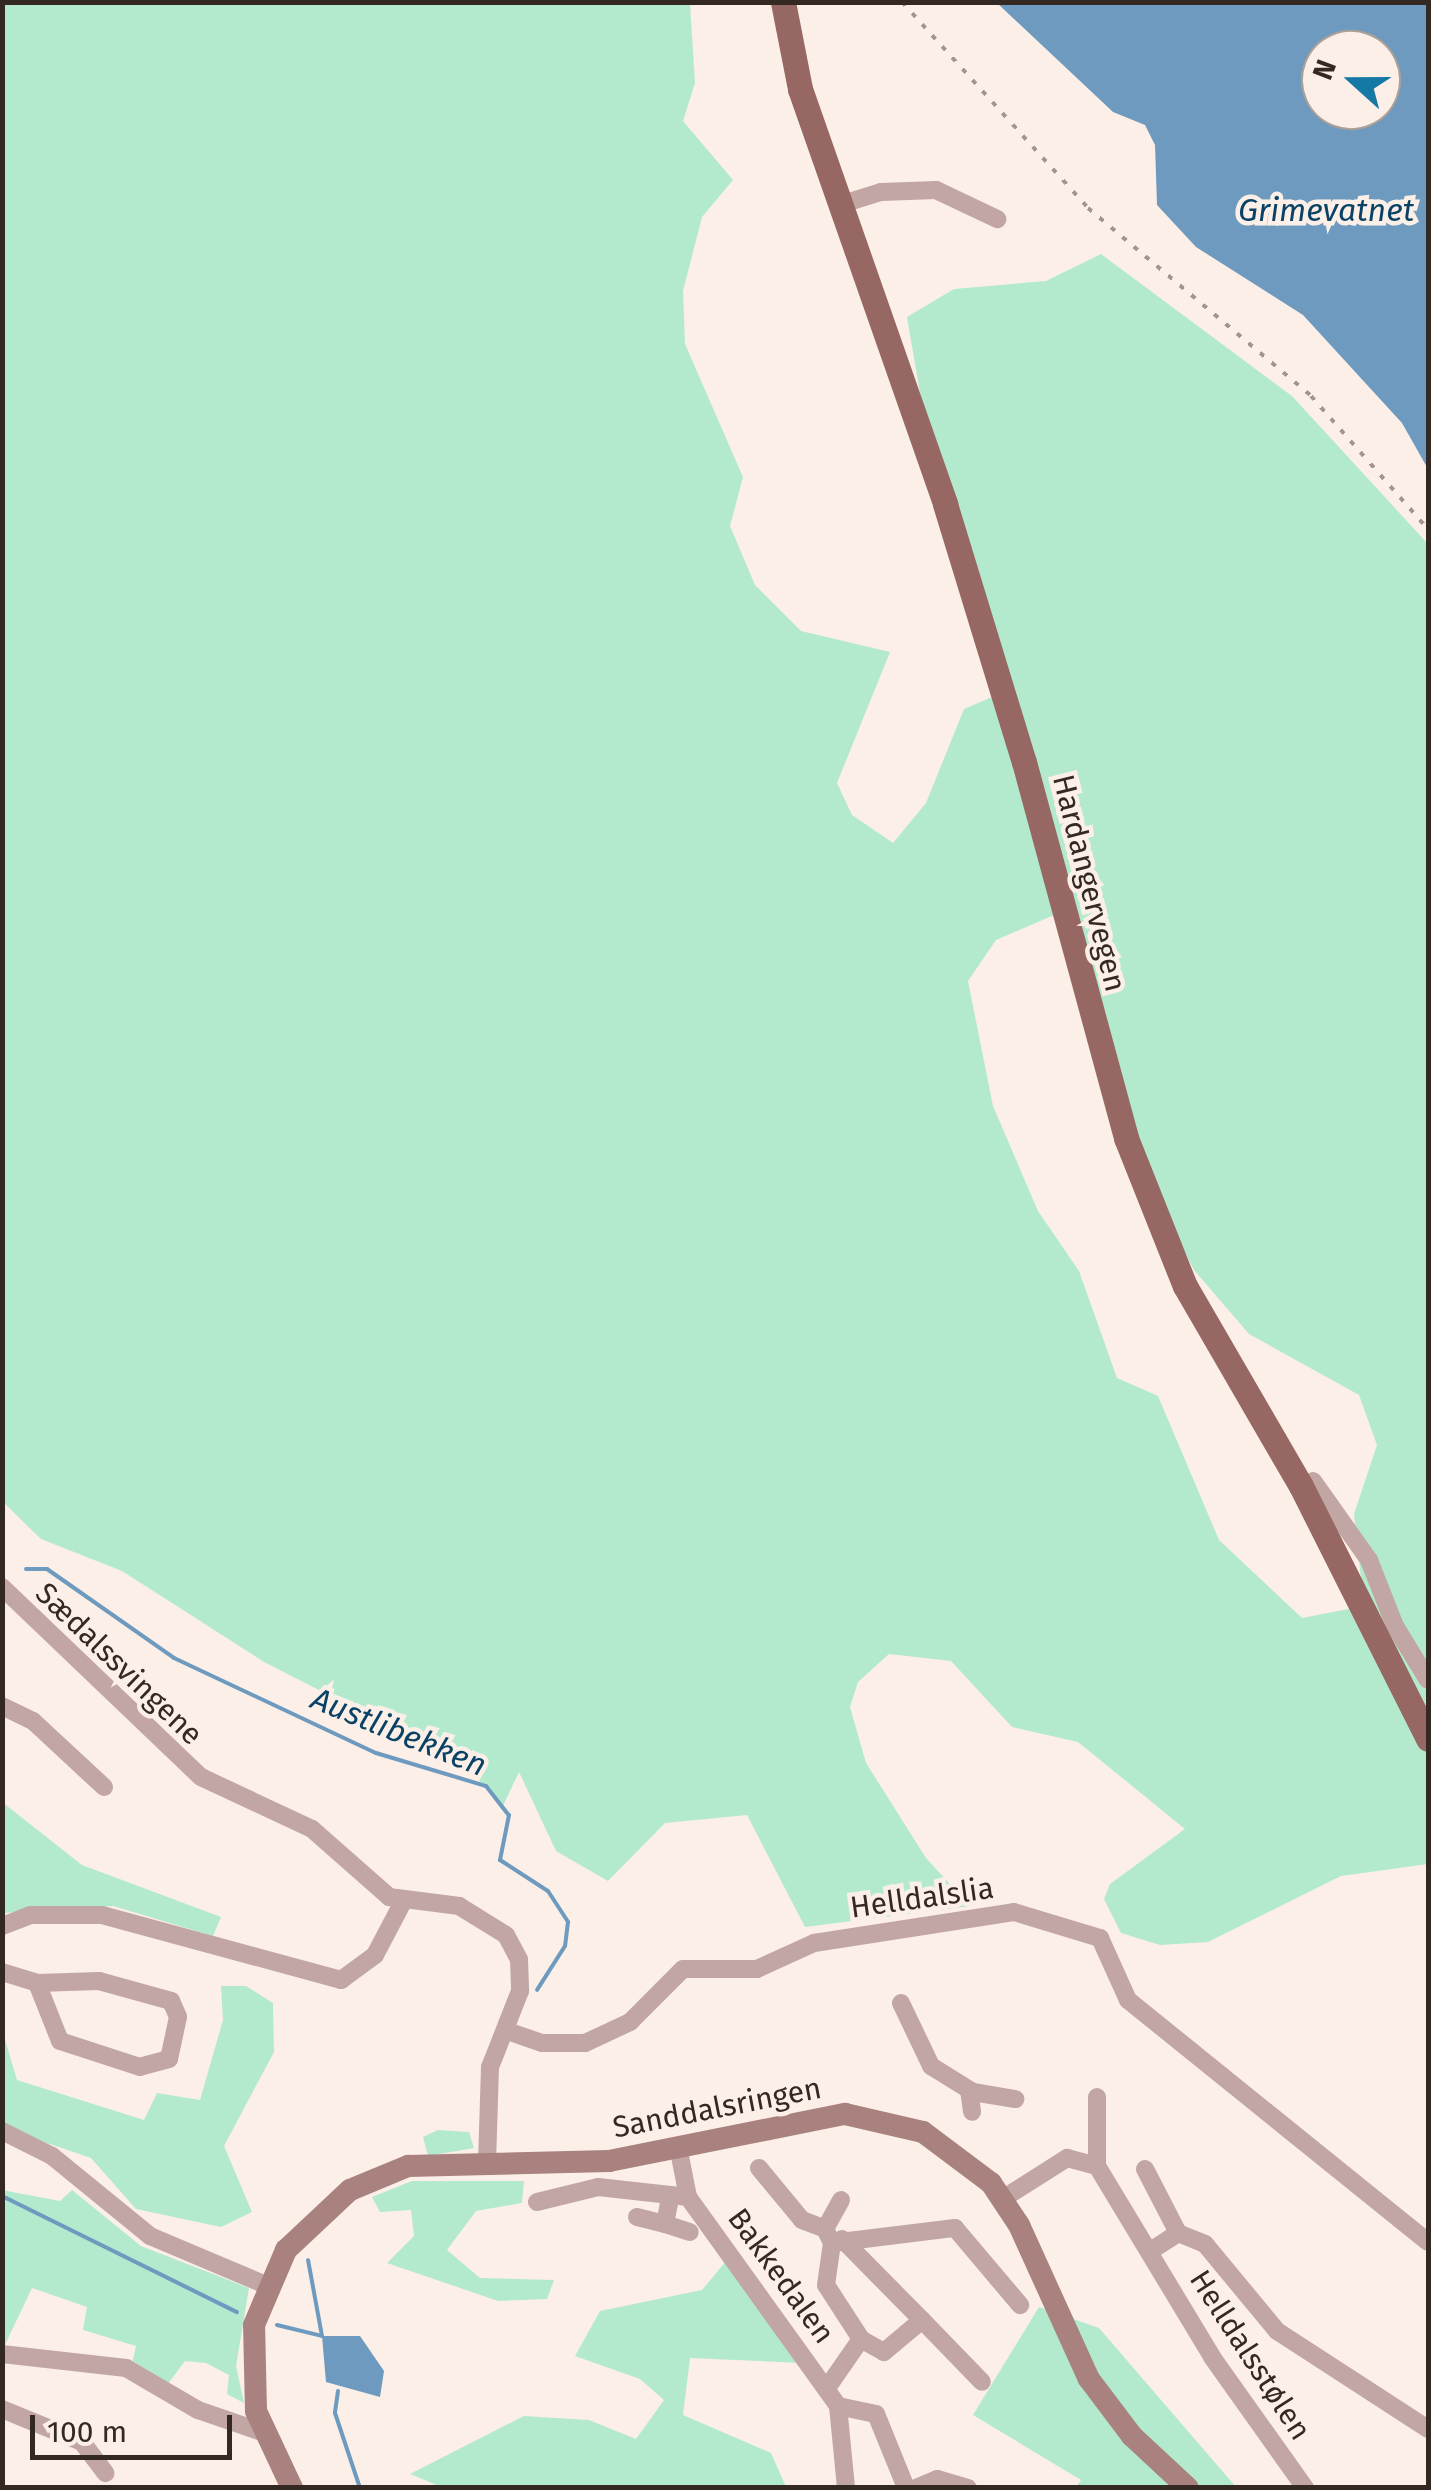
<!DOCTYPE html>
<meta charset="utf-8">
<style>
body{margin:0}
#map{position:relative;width:1431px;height:2490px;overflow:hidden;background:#fbefe7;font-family:"Fira Sans",sans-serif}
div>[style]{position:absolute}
.green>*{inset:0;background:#b3eacd}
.water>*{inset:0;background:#6d9abe}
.stream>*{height:4px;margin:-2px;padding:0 2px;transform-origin:2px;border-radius:2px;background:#6d9abe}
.street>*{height:18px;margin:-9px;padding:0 9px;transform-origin:9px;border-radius:9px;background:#c2a6a4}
.secondary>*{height:22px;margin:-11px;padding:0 11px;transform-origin:11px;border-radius:11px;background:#a9827f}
.primary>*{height:25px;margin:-12.5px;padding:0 12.5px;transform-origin:12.5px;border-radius:12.5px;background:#976764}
.rail>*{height:4px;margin-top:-2px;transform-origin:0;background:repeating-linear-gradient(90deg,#a1958e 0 5px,transparent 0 15px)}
span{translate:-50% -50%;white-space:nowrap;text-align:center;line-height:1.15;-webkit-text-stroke:9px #fbefe7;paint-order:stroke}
.street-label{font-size:30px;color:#342922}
.water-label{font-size:32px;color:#094266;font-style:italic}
.frame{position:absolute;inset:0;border:5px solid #342922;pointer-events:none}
.north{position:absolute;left:1301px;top:30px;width:100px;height:100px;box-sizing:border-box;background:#fbefe7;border:2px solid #aba098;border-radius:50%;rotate:291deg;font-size:28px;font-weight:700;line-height:40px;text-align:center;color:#342922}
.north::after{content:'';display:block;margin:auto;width:35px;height:45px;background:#1679a5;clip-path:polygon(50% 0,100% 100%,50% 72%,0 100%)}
.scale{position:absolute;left:30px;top:2415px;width:202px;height:45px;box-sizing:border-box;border:5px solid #342922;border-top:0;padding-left:12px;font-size:30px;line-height:35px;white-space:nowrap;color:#342922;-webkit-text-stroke:8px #fbefe7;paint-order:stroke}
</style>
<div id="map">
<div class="green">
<i style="clip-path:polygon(evenodd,2px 3px,690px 3px,695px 83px,683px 121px,733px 180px,702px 217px,683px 291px,685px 344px,743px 477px,730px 526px,755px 585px,801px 631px,890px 652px,837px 783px,852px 815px,893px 843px,926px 803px,964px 709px,1004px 692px,926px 428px,907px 317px,954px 289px,1046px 281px,1101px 254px,1292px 396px,1428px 544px,1428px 1864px,1341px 1876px,1208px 1942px,1160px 1945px,1121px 1933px,1104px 1899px,1110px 1884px,1185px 1829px,1078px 1742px,1012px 1727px,951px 1661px,889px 1654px,858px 1682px,850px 1707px,866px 1763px,926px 1858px,970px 1906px,805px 1927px,747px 1815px,665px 1823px,608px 1881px,556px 1851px,519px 1772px,502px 1808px,466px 1765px,264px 1662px,122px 1571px,41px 1539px,3px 1502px,2px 3px,1061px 912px,1137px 1158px,1194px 1270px,1249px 1334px,1359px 1395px,1377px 1445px,1354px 1514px,1364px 1606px,1302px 1618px,1219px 1540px,1158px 1396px,1117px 1378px,1079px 1271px,1038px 1211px,993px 1106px,968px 981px,996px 940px,1061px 912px)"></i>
<i style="clip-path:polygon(2px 1802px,82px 1865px,221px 1917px,213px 1936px,113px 1906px,3px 1913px)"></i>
<i style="clip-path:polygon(221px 1986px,246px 1986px,273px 2003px,274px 2052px,224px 2146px,252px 2212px,221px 2227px,136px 2209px,91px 2158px,3px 2128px,2px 2029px,17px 2080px,144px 2120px,157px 2093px,200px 2100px,223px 2020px)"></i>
<i style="clip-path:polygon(438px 2130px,469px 2132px,474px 2148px,428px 2156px,423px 2137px)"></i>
<i style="clip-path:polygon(412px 2181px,524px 2181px,522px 2203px,476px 2211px,447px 2250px,480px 2278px,554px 2280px,547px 2299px,498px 2301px,387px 2263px,414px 2236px,411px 2210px,380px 2212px,372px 2197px)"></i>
<i style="clip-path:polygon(2px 2190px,60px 2201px,72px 2190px,141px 2246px,249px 2288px,236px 2366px,244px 2403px,227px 2394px,229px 2375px,206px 2363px,185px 2361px,167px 2385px,132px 2364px,136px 2346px,83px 2330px,87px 2307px,32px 2288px,3px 2349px)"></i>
<i style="clip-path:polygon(727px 2260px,801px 2363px,690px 2358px,683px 2415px,771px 2453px,786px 2487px,444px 2488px,410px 2474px,524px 2416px,589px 2420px,636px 2439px,664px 2400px,640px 2379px,575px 2356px,600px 2311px,702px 2290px)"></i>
<i style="clip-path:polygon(1039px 2307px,1099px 2328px,1236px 2487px,1076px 2487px,1081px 2480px,973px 2415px)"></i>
</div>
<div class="water">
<i style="clip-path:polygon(evenodd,997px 3px,1428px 3px,1428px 469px,1402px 423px,1303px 315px,1196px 247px,1157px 205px,1155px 145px,1145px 125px,1113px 112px,997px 3px,1321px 50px,1381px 50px,1381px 110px,1321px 110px,1321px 50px)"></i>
<i style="clip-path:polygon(322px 2336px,360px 2336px,384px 2371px,380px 2397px,326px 2382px)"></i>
</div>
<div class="stream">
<i style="left:26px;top:1569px;width:21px"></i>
<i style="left:47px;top:1569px;width:155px;rotate:35deg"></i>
<i style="left:174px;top:1658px;width:223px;rotate:25.2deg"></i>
<i style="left:376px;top:1753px;width:115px;rotate:16.7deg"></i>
<i style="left:486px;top:1786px;width:37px;rotate:52deg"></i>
<i style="left:509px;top:1815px;width:46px;rotate:101.3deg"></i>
<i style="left:500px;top:1860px;width:57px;rotate:32.9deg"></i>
<i style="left:548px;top:1891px;width:37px;rotate:57deg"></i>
<i style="left:568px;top:1922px;width:24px;rotate:97deg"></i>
<i style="left:565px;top:1946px;width:52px;rotate:122.5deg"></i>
<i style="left:2px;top:2196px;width:262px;rotate:26.3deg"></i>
<i style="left:277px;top:2325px;width:46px;rotate:13.7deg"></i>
<i style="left:322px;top:2336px;width:77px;rotate:-100.4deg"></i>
<i style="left:338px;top:2391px;width:22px;rotate:98deg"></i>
<i style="left:335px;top:2413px;width:79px;rotate:71.6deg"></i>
</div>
<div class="street">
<i style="left:839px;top:205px;width:44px;rotate:-17.2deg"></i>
<i style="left:881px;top:192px;width:55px;rotate:-2.1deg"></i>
<i style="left:936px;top:190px;width:68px;rotate:25.4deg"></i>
<i style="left:1313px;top:1481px;width:97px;rotate:54.7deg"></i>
<i style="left:1369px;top:1560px;width:71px;rotate:68.5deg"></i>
<i style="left:1395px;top:1626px;width:63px;rotate:58.6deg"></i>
<i style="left:2px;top:1587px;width:275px;rotate:43.7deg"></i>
<i style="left:201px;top:1777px;width:123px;rotate:25.1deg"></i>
<i style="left:312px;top:1829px;width:103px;rotate:41.4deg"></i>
<i style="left:389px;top:1897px;width:71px;rotate:7.3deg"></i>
<i style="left:459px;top:1906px;width:55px;rotate:31.7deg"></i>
<i style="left:506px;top:1935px;width:27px;rotate:62deg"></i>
<i style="left:519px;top:1959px;width:32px;rotate:88deg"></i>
<i style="left:520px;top:1991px;width:82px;rotate:111.5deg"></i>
<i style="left:490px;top:2067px;width:97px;rotate:91.8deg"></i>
<i style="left:2px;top:1706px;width:34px;rotate:26deg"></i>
<i style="left:33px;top:1721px;width:97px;rotate:42.9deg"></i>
<i style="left:2px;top:1926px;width:30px;rotate:-21deg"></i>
<i style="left:30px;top:1915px;width:72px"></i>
<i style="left:102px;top:1915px;width:248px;rotate:15.2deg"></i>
<i style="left:341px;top:1980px;width:42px;rotate:-36.3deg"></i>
<i style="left:375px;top:1955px;width:60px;rotate:-62.2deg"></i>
<i style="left:2px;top:1972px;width:37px;rotate:17deg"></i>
<i style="left:37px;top:1983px;width:62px;rotate:-1.8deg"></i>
<i style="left:99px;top:1981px;width:75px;rotate:15.5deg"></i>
<i style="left:171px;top:2001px;width:17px;rotate:66deg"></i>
<i style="left:178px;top:2017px;width:43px;rotate:102.1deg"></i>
<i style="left:169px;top:2059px;width:30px;rotate:165deg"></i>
<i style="left:140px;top:2067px;width:84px;rotate:-162deg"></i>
<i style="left:60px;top:2041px;width:62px;rotate:-111.6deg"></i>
<i style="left:901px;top:2003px;width:70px;rotate:64.5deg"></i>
<i style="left:931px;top:2066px;width:49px;rotate:31.8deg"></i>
<i style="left:973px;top:2092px;width:43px;rotate:9.5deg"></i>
<i style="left:507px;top:2031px;width:37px;rotate:19deg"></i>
<i style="left:542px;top:2043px;width:43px"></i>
<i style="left:585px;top:2043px;width:50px;rotate:-25deg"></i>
<i style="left:630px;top:2022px;width:75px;rotate:-45deg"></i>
<i style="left:683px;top:1969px;width:74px"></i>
<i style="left:757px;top:1969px;width:63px;rotate:-24.5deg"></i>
<i style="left:814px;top:1943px;width:202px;rotate:-8.8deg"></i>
<i style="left:1014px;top:1912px;width:90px;rotate:16.8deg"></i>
<i style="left:1100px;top:1938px;width:68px;rotate:65.7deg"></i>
<i style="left:1128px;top:2000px;width:385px;rotate:38.9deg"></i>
<i style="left:969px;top:2090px;width:22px;rotate:82deg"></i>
<i style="left:2px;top:2131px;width:56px;rotate:26.6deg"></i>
<i style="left:52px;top:2156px;width:127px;rotate:39.2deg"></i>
<i style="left:150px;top:2236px;width:126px;rotate:22.9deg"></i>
<i style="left:678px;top:2146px;width:52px;rotate:78.9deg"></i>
<i style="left:688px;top:2197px;width:257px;rotate:54.3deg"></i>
<i style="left:838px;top:2406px;width:82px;rotate:84.4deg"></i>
<i style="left:1097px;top:2166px;width:69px;rotate:-90deg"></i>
<i style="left:759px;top:2168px;width:67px;rotate:50.4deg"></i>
<i style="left:802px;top:2220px;width:25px;rotate:21deg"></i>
<i style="left:825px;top:2229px;width:16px;rotate:63deg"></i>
<i style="left:1145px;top:2169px;width:72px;rotate:62.7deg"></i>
<i style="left:1004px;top:2198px;width:75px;rotate:-32.4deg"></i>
<i style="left:1067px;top:2158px;width:31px;rotate:15deg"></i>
<i style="left:1097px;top:2166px;width:223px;rotate:58.9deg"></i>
<i style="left:1212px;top:2357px;width:161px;rotate:54.6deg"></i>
<i style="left:537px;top:2202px;width:63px;rotate:-13.8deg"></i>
<i style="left:598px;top:2187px;width:91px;rotate:6.3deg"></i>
<i style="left:637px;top:2217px;width:29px;rotate:14deg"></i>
<i style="left:665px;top:2224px;width:25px;rotate:-79deg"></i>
<i style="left:665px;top:2224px;width:26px;rotate:18deg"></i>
<i style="left:825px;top:2229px;width:33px;rotate:-61deg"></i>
<i style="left:842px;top:2239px;width:114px;rotate:45.4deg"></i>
<i style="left:922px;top:2320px;width:50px;rotate:139.9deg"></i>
<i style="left:884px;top:2352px;width:26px;rotate:-151deg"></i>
<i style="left:1152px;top:2250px;width:31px;rotate:-33deg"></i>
<i style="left:1178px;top:2233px;width:29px;rotate:22deg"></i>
<i style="left:1205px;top:2244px;width:113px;rotate:50.4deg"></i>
<i style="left:1277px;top:2331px;width:180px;rotate:33deg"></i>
<i style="left:922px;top:2320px;width:86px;rotate:45.9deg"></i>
<i style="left:2px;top:2354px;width:125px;rotate:6.4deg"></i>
<i style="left:126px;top:2368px;width:83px;rotate:30.3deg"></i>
<i style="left:198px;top:2410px;width:68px;rotate:19deg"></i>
<i style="left:827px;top:2388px;width:60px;rotate:-55.2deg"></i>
<i style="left:861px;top:2339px;width:64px;rotate:-122.9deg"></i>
<i style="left:826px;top:2285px;width:42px;rotate:-81.9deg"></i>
<i style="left:832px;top:2243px;width:124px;rotate:-7deg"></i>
<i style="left:955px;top:2228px;width:101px;rotate:49.8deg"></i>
<i style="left:838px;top:2406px;width:39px;rotate:12deg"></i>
<i style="left:876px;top:2414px;width:80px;rotate:67.9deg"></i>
<i style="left:2px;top:2409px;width:87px;rotate:22.4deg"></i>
<i style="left:82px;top:2442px;width:39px;rotate:53deg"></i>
<i style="left:916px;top:2488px;width:23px;rotate:-23deg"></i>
<i style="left:937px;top:2479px;width:32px;rotate:16deg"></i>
</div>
<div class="secondary">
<i style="left:292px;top:2488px;width:85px;rotate:-115.1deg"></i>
<i style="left:256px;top:2411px;width:86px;rotate:-91.3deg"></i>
<i style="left:254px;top:2325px;width:82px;rotate:-66.9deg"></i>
<i style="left:286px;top:2250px;width:88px;rotate:-43.2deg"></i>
<i style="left:350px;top:2190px;width:63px;rotate:-22.5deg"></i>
<i style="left:408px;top:2166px;width:201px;rotate:-1.4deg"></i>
<i style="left:609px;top:2161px;width:241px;rotate:-11.3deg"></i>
<i style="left:845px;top:2114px;width:80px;rotate:13deg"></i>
<i style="left:923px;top:2132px;width:85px;rotate:36.9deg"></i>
<i style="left:991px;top:2183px;width:50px;rotate:56.3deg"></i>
<i style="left:1019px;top:2225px;width:169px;rotate:65.6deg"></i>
<i style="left:1089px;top:2379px;width:71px;rotate:53deg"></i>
<i style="left:1132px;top:2436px;width:76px;rotate:42.9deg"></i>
</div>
<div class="primary">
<i style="left:783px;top:2px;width:89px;rotate:78.9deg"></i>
<i style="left:800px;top:89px;width:440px;rotate:70.7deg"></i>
<i style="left:945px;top:504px;width:270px;rotate:73deg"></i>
<i style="left:1024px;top:762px;width:390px;rotate:74.8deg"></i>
<i style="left:1126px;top:1138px;width:159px;rotate:68.3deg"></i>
<i style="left:1185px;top:1286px;width:231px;rotate:59.9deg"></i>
<i style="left:1301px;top:1486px;width:283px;rotate:63.3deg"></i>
</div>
<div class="rail">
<i style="left:902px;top:2px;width:278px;rotate:47.9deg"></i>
<i style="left:1088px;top:208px;width:292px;rotate:40.1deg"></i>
<i style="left:1311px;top:396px;width:177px;rotate:48.7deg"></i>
</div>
<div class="street-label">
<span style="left:1089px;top:883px;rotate:76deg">Hardangervegen</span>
<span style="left:119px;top:1664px;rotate:44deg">Sædalssvingene</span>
<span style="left:922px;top:1898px;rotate:-8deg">Helldalslia</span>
<span style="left:717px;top:2108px;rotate:-11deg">Sanddalsringen</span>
<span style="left:781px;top:2276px;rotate:54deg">Bakkedalen</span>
<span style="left:1250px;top:2355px;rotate:57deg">Helldalsstølen</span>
</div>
<div class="water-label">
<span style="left:1326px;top:210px">Grimevatnet</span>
<span style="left:399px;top:1732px;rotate:22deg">Austlibekken</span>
</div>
<div class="frame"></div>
<div class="north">N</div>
<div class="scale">100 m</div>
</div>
